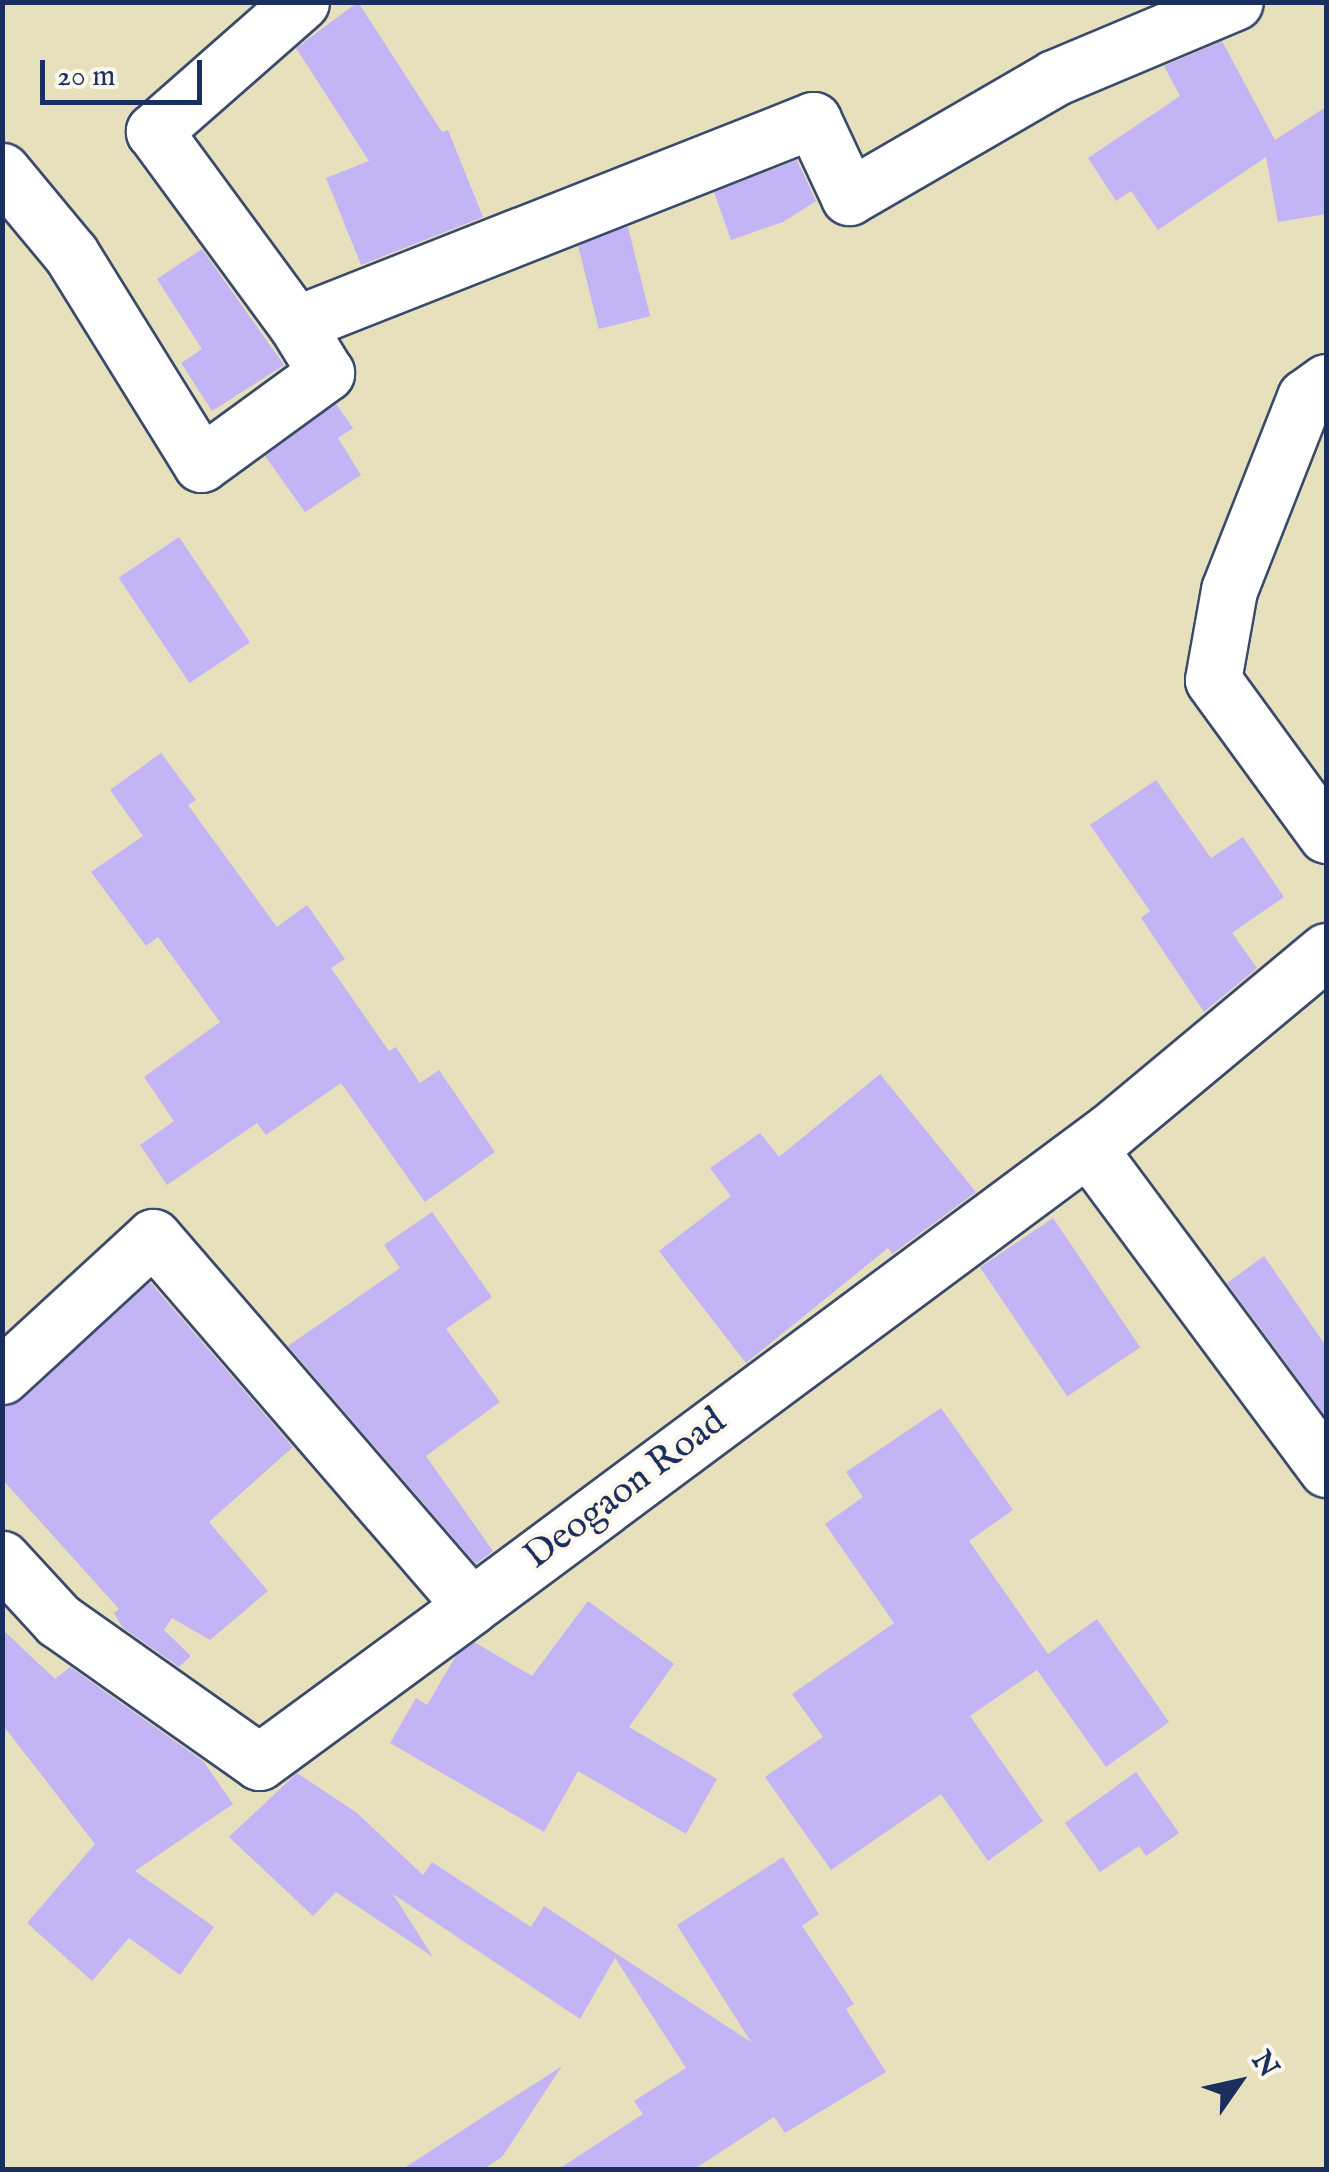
<!DOCTYPE html>
<style>
body{margin:0}
#map{position:relative;width:1329px;height:2172px;overflow:hidden;background:#e7e0bd;font-family:"IM FELL English",serif}
div>[style]{position:absolute}
.building>*{inset:0;background:#c3b4f6;transform-origin:0 0}
.roads{filter:drop-shadow(2px 0 #3a4a6c) drop-shadow(-2px 0 #3a4a6c) drop-shadow(0 2px #3a4a6c) drop-shadow(0 -2px #3a4a6c)}
.minor>*{height:55px;margin:-27.5px;padding:0 27.5px;transform-origin:27.5px;border-radius:27.5px;background:#fff}
span{translate:-50% -50%;white-space:nowrap;text-align:center;line-height:1.15;-webkit-text-stroke:8px #fbf7ec;paint-order:stroke}
.street-label{font-size:38px;color:#1b2f5e}
.frame{position:absolute;inset:0;border:5px solid #1b2f5e;pointer-events:none}
.north{position:absolute;left:1189px;top:2032px;width:100px;height:100px;-webkit-text-stroke:8px #fbf7ec;paint-order:stroke;rotate:56deg;font-size:28px;font-weight:700;line-height:40px;text-align:center;color:#1b2f5e}
.north::after{content:'';display:block;margin:auto;width:35px;height:45px;background:#1b2f5e;clip-path:polygon(50% 0,100% 100%,50% 72%,0 100%)}
.scale{position:absolute;left:40px;top:60px;width:162px;height:45px;box-sizing:border-box;border:5px solid #1b2f5e;border-top:0;padding-left:12px;font-size:30px;line-height:35px;white-space:nowrap;color:#1b2f5e;-webkit-text-stroke:8px #fbf7ec;paint-order:stroke}
</style>
<div id="map">
<div class="building">
<i style="clip-path:polygon(358px 2px,442px 132px,448px 130px,483px 217px,361px 265px,326px 178px,369px 161px,296px 48px)"></i>
<i style="clip-path:polygon(1222px 41px,1275px 140px,1326px 107px,1326px 214px,1278px 222px,1266px 157px,1158px 230px,1131px 191px,1116px 201px,1088px 158px,1180px 96px,1164px 66px)"></i>
<i style="clip-path:polygon(797px 160px,816px 201px,783px 222px,731px 240px,714px 192px)"></i>
<i style="left:628px;top:227px;width:92px;height:53px;rotate:76deg"></i>
<i style="clip-path:polygon(202px 249px,284px 365px,212px 411px,181px 363px,202px 349px,157px 279px)"></i>
<i style="clip-path:polygon(336px 404px,353px 428px,338px 438px,361px 475px,305px 512px,265px 456px)"></i>
<i style="left:179px;top:537px;width:127px;height:73px;rotate:56deg"></i>
<i style="clip-path:polygon(161px 753px,196px 800px,188px 805px,277px 927px,307px 905px,345px 959px,331px 968px,389px 1051px,396px 1047px,420px 1083px,439px 1070px,495px 1152px,425px 1202px,341px 1083px,266px 1135px,257px 1123px,167px 1185px,140px 1145px,174px 1121px,144px 1077px,220px 1022px,158px 937px,146px 946px,91px 872px,143px 836px,110px 790px)"></i>
<i style="clip-path:polygon(1156px 780px,1211px 858px,1243px 837px,1284px 897px,1232px 933px,1257px 968px,1204px 1012px,1141px 918px,1150px 911px,1090px 825px)"></i>
<i style="clip-path:polygon(880px 1074px,976px 1192px,892px 1254px,888px 1248px,746px 1363px,659px 1251px,731px 1196px,710px 1168px,760px 1133px,779px 1157px)"></i>
<i style="clip-path:polygon(432px 1212px,492px 1297px,446px 1329px,500px 1402px,426px 1456px,493px 1551px,476px 1564px,288px 1346px,400px 1268px,384px 1245px)"></i>
<i style="left:1053px;top:1218px;width:156px;height:88px;rotate:56deg"></i>
<i style="clip-path:polygon(1264px 1256px,1326px 1346px,1326px 1417px,1227px 1283px)"></i>
<i style="clip-path:polygon(150px 1282px,293px 1447px,209px 1522px,268px 1591px,210px 1640px,172px 1618px,164px 1630px,191px 1656px,179px 1667px,122px 1627px,114px 1613px,119px 1609px,2px 1479px,2px 1406px,23px 1399px)"></i>
<i style="clip-path:polygon(941px 1408px,1013px 1510px,969px 1541px,1048px 1654px,1097px 1619px,1169px 1722px,1106px 1767px,1037px 1670px,970px 1716px,1043px 1821px,988px 1861px,941px 1794px,831px 1870px,765px 1777px,823px 1737px,792px 1694px,894px 1623px,825px 1524px,863px 1497px,846px 1472px)"></i>
<i style="clip-path:polygon(588px 1601px,674px 1664px,629px 1727px,717px 1779px,686px 1834px,578px 1771px,544px 1832px,390px 1743px,416px 1698px,427px 1705px,456px 1656px,474px 1642px,532px 1676px)"></i>
<i style="clip-path:polygon(2px 1629px,55px 1679px,70px 1667px,203px 1761px,233px 1804px,135px 1871px,214px 1927px,180px 1975px,129px 1938px,92px 1981px,27px 1923px,95px 1844px,2px 1724px)"></i>
<i style="clip-path:polygon(1136px 1772px,1179px 1833px,1146px 1856px,1139px 1846px,1100px 1872px,1065px 1823px)"></i>
<i style="clip-path:polygon(297px 1773px,357px 1813px,423px 1875px,432px 1862px,531px 1927px,544px 1906px,751px 2042px,677px 1925px,783px 1857px,819px 1914px,802px 1926px,854px 2004px,846px 2009px,886px 2072px,785px 2133px,774px 2117px,693px 2170px,557px 2170px,643px 2114px,634px 2101px,686px 2068px,615px 1958px,580px 2019px,393px 1894px,433px 1957px,336px 1892px,313px 1916px,229px 1837px)"></i>
<i style="clip-path:polygon(562px 2066px,502px 2157px,482px 2170px,401px 2170px)"></i>
</div>
<div class="roads">
<div class="minor">
<i style="left:301px;top:2px;width:196px;rotate:138.7deg"></i>
<i style="left:154px;top:131px;width:240px;rotate:53.7deg"></i>
<i style="left:296px;top:324px;width:556px;rotate:-21.53deg"></i>
<i style="left:813px;top:120px;width:85px;rotate:64.9deg"></i>
<i style="left:849px;top:197px;width:237px;rotate:-30.1deg"></i>
<i style="left:1054px;top:78px;width:196px;rotate:-22.8deg"></i>
<i style="left:2px;top:171px;width:108px;rotate:50.3deg"></i>
<i style="left:71px;top:254px;width:247px;rotate:58.2deg"></i>
<i style="left:201px;top:464px;width:155px;rotate:-36.1deg"></i>
<i style="left:326px;top:373px;width:57px;rotate:-121.5deg"></i>
<i style="left:1326px;top:382px;width:26px;rotate:144deg"></i>
<i style="left:1305px;top:397px;width:207px;rotate:111.5deg"></i>
<i style="left:1229px;top:590px;width:91px;rotate:100.1deg"></i>
<i style="left:1213px;top:680px;width:192px;rotate:53.9deg"></i>
<i style="left:1088px;top:1148px;width:400px;rotate:53.4deg"></i>
<i style="left:2px;top:1376px;width:205px;rotate:-42.6deg"></i>
<i style="left:153px;top:1237px;width:487px;rotate:49.2deg"></i>
<i style="left:471px;top:1606px;width:796px;rotate:-36.63deg"></i>
<i style="left:1110px;top:1131px;width:281px;rotate:-39.8deg"></i>
<i style="left:2px;top:1559px;width:83px;rotate:47.4deg"></i>
<i style="left:58px;top:1620px;width:246px;rotate:35.2deg"></i>
<i style="left:259px;top:1762px;width:263px;rotate:-36.3deg"></i>
</div>
</div>
<div class="street-label">
<span style="left:626px;top:1490px;rotate:-37deg">Deogaon Road</span>
</div>
<div class="frame"></div>
<div class="north">N</div>
<div class="scale">20 m</div>
</div>
